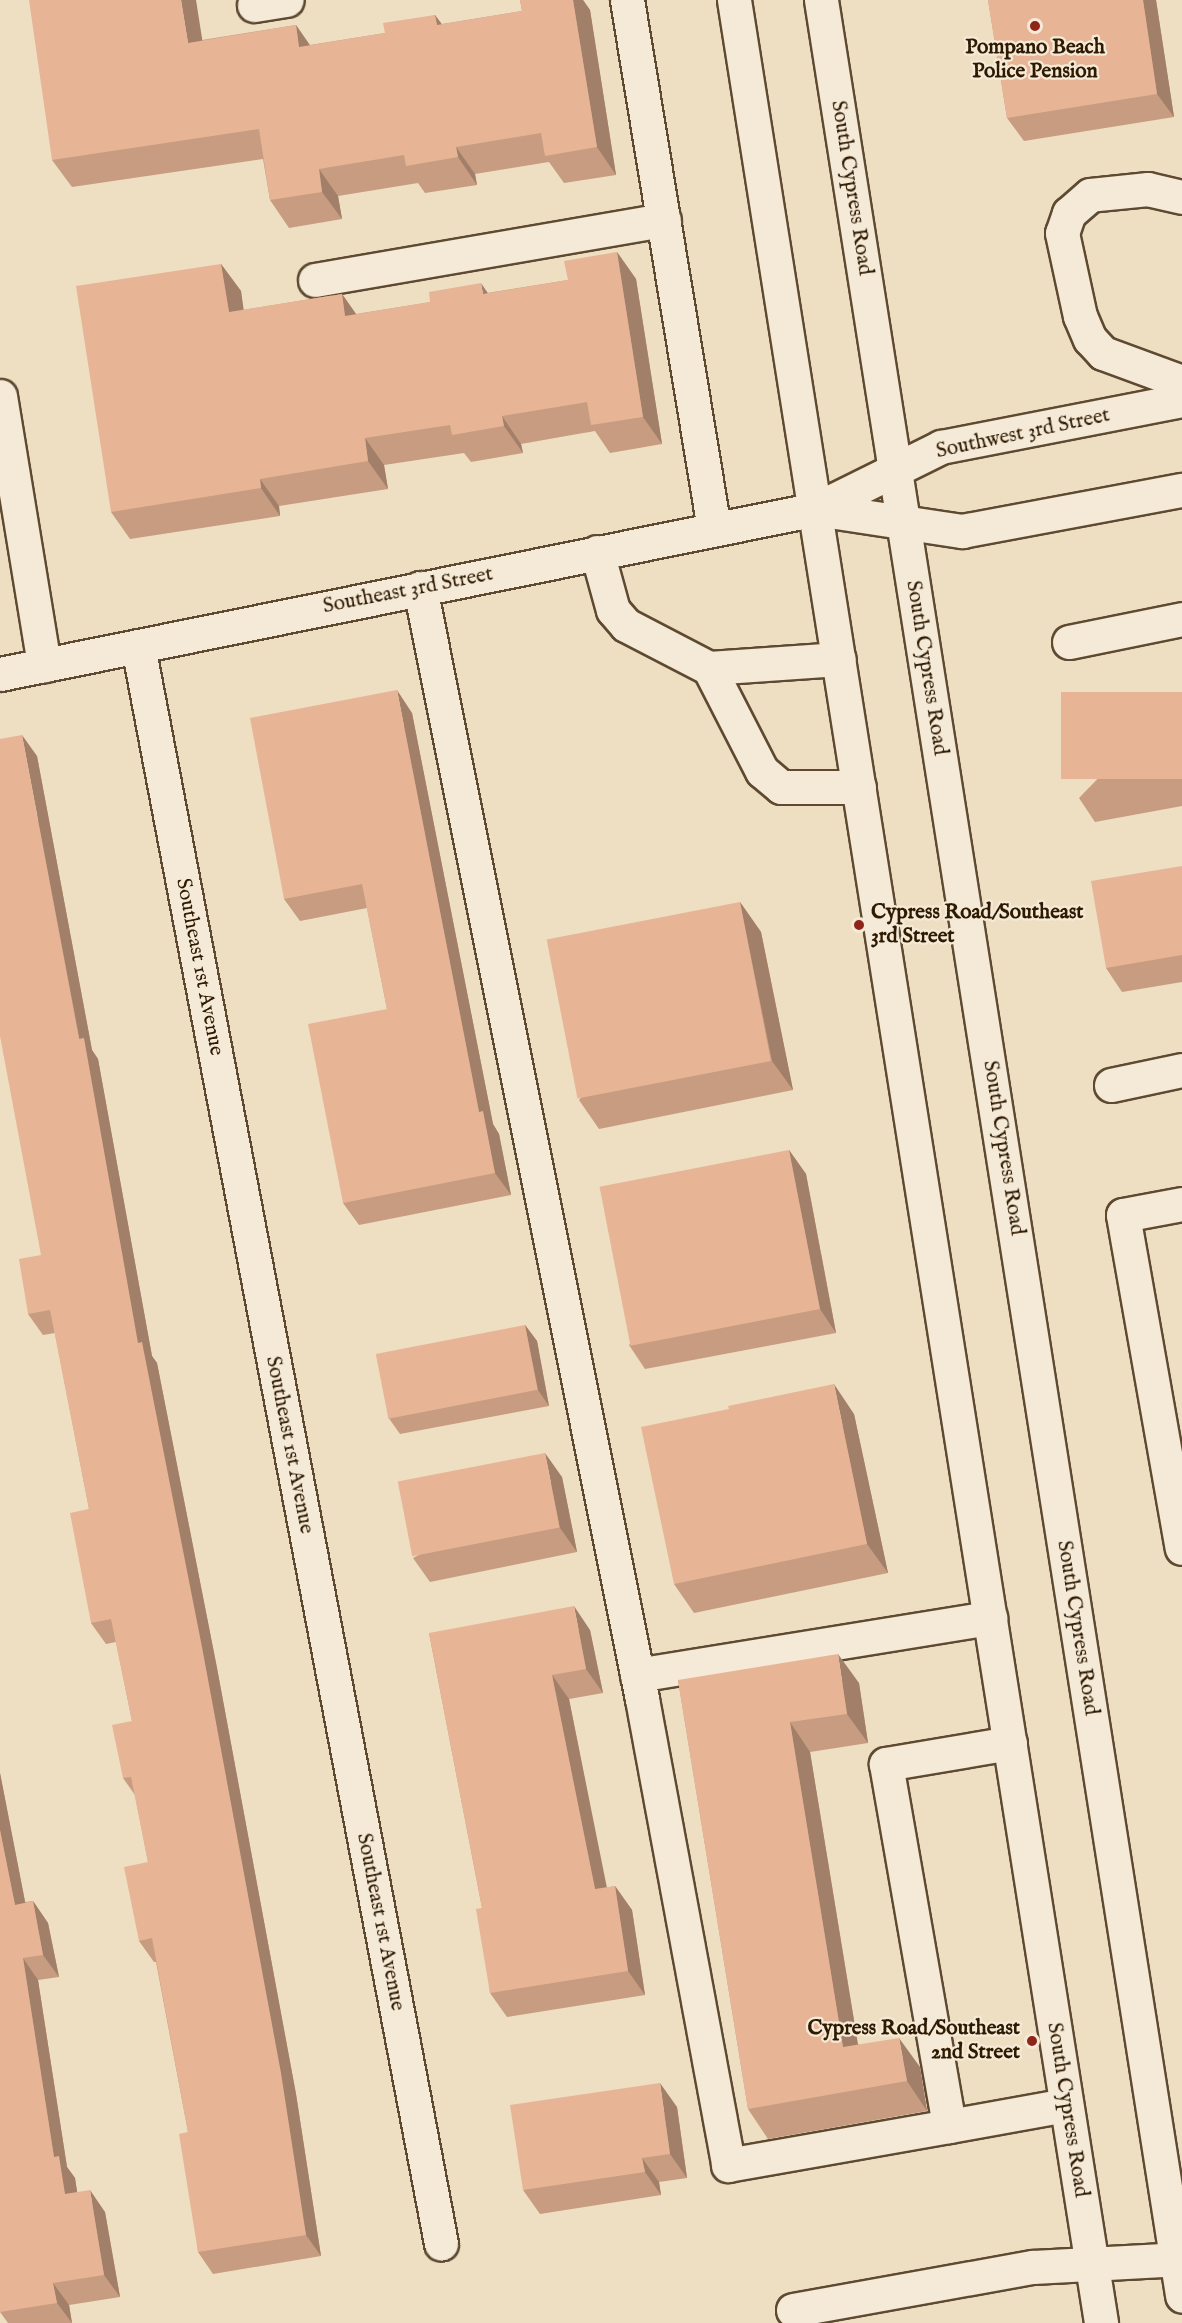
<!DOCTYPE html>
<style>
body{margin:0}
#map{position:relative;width:1182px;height:2323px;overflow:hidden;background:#eedec2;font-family:"IM FELL English",serif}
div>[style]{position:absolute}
.roads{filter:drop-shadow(2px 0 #5e4a31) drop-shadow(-2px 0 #5e4a31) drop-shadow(0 2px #5e4a31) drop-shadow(0 -2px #5e4a31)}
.minor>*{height:33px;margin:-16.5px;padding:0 16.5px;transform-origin:16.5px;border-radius:16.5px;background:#f4ead7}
.wall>*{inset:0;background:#c79c80}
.shaded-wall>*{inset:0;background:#a27f68}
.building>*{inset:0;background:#e7b595;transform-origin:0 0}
.dots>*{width:16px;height:16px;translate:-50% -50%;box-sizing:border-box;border:3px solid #f4ead7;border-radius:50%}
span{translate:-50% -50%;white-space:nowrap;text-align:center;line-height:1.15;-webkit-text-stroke:4.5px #f4ead7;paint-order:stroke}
.poi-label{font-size:21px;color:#2e1901;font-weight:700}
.left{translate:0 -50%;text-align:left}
.right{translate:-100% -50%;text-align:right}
.street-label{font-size:21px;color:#2e1901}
</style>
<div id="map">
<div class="roads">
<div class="minor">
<i style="left:627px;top:0;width:536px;rotate:80.66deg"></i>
<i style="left:734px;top:0;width:2352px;rotate:81.02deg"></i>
<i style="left:821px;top:0;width:2324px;rotate:81.06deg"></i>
<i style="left:254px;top:5px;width:33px;rotate:-9deg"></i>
<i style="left:1182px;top:197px;width:35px;rotate:-167deg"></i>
<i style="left:1148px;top:189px;width:58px;rotate:174.1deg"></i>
<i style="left:1090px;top:195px;width:28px;rotate:139deg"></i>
<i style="left:1069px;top:213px;width:21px;rotate:109deg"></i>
<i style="left:1062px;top:233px;width:85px;rotate:77.8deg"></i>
<i style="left:1080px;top:316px;width:25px;rotate:67deg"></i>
<i style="left:1090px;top:339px;width:19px;rotate:47deg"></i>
<i style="left:1103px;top:353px;width:84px;rotate:20.2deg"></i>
<i style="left:315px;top:280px;width:354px;rotate:-9.8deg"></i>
<i style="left:0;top:396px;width:273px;rotate:80.7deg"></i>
<i style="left:816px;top:509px;width:148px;rotate:8.6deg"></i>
<i style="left:962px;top:531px;width:224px;rotate:-10.6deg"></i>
<i style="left:597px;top:552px;width:60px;rotate:74.6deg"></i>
<i style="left:613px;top:610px;width:20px;rotate:49deg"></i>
<i style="left:626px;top:625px;width:93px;rotate:27.4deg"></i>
<i style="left:709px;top:668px;width:116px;rotate:62.8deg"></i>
<i style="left:762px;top:771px;width:25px;rotate:40deg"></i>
<i style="left:781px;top:787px;width:78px"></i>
<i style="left:420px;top:588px;width:1133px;rotate:78.7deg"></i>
<i style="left:642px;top:1699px;width:474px;rotate:79.5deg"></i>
<i style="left:728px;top:2165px;width:224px;rotate:-10deg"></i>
<i style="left:1069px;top:642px;width:115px;rotate:-11.5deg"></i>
<i style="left:138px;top:646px;width:1626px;rotate:79.26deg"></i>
<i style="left:709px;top:668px;width:130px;rotate:-4deg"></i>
<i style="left:0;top:674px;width:833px;rotate:-11.43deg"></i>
<i style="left:816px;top:509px;width:140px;rotate:-26.4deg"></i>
<i style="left:941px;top:447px;width:246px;rotate:-11deg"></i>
<i style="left:1111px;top:1085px;width:73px;rotate:-11.9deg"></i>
<i style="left:1182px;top:1204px;width:60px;rotate:169.4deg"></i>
<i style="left:1123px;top:1215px;width:338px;rotate:80deg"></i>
<i style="left:637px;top:1675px;width:358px;rotate:-9.2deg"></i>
<i style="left:1010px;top:1743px;width:126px;rotate:170.4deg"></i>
<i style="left:886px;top:1764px;width:367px;rotate:80.1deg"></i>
<i style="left:949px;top:2126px;width:119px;rotate:-10.2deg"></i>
<i style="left:793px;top:2310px;width:244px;rotate:-10.2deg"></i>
<i style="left:1033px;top:2267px;width:149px;rotate:-3.1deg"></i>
</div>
</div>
<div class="wall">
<i style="clip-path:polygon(520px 0,583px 0,590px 10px,616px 175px,564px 183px,549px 162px,475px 174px,477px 185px,425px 193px,418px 183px,338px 196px,342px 219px,289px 228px,270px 200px,263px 159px,72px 187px,52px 160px,202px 40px,296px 25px,310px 45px,385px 33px,435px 15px,442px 24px,522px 11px)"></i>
<i style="clip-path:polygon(988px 0,1156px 0,1174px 117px,1024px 141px,1007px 118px)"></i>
<i style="clip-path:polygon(617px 252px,636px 279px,662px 444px,610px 453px,595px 431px,521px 444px,523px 453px,471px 462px,464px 453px,384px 465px,388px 489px,279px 506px,280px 516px,130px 539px,111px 512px,221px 264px,241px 291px,243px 310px,342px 294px,356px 314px,568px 280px)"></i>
<i style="clip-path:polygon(1182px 692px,1182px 806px,1095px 822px,1079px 798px)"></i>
<i style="clip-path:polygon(412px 713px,493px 1124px,499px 1134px,511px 1195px,359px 1225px,343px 1203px,387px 1009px,367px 908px,300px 921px,284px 899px)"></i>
<i style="clip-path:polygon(37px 756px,92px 1050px,98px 1059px,152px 1356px,157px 1363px,217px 1668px,296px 2094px,321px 2256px,213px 2274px,198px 2252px,188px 2132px,156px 1962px,154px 1962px,139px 1941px,148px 1862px,135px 1795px,123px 1778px,132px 1721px,116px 1642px,106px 1644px,91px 1623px,89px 1509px,55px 1333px,43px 1335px,28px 1314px,41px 1255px)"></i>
<i style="clip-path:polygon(1182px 866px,1182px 982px,1122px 992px,1106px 968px)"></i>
<i style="clip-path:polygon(740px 902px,761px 932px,793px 1090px,599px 1129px,579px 1100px)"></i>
<i style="clip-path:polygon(789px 1150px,806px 1174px,836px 1333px,645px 1369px,629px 1345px)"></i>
<i style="clip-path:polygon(525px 1325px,537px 1341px,549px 1406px,400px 1434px,388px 1417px)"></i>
<i style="clip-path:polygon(854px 1414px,888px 1573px,694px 1613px,674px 1584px)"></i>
<i style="clip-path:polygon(562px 1477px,577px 1552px,430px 1582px,413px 1558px)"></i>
<i style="clip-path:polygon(590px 1630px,603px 1693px,569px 1699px,606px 1888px,615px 1886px,632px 1910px,645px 1995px,507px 2017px,490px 1993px,482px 1908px,429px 1633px)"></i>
<i style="clip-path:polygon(678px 1680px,859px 1683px,868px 1743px,810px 1752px,858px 2044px,920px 2067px,927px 2111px,768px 2139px,748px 2109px)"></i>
<i style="clip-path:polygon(0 1773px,25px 1902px,33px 1901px,48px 1923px,59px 1977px,38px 1980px,67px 2167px,75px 2178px,77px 2192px,105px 2212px,120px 2297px,69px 2305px,72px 2323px,8px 2323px,0 2312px)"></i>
<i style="clip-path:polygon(677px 2107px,687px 2178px,659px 2182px,661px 2195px,540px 2214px,523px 2190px)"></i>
</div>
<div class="shaded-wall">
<i style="clip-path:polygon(181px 0,196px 0,207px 70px,188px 43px)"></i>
<i style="clip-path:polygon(573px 0,583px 0,590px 10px,616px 175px,597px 147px)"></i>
<i style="clip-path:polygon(1143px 0,1156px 0,1174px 117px,1157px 94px)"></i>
<i style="clip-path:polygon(435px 15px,454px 42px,437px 25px)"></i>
<i style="clip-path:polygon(296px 25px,315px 53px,299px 47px)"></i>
<i style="clip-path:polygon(456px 147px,475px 174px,477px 185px,458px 157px)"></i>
<i style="clip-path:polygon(319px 169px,338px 196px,342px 219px,322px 192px)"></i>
<i style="clip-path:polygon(617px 252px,636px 279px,662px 444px,643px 417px)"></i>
<i style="clip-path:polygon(221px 264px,241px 291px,248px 340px,229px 312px)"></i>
<i style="clip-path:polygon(481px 283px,500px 311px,483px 294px)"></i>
<i style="clip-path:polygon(342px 294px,361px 321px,345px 316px)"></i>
<i style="clip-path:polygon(502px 416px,521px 444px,523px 453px,504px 426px)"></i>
<i style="clip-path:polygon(365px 438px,384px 465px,388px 489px,368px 461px)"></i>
<i style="clip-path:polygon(260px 479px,279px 506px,280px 516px,261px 488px)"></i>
<i style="clip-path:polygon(397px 690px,412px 713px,493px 1124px,499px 1134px,511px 1195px,495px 1173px,479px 1112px)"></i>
<i style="clip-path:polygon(22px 735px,37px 756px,92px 1050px,98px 1059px,152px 1356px,157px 1363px,217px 1668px,296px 2094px,321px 2256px,306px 2235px)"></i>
<i style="clip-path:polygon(740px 902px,761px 932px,793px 1090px,772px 1061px)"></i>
<i style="clip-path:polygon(789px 1150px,806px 1174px,836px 1333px,820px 1309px)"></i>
<i style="clip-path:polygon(525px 1325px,537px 1341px,549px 1406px,538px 1390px)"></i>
<i style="clip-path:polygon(834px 1384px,854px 1414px,888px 1573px,867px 1544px)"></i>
<i style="clip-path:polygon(545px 1453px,562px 1477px,577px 1552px,560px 1528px)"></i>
<i style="clip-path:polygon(574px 1606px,590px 1630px,603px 1693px,586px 1669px)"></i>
<i style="clip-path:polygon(838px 1654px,859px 1683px,868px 1743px,847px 1714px)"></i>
<i style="clip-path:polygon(552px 1675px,569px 1699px,612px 1913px,595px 1889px)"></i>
<i style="clip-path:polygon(790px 1722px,810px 1752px,863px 2076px,843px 2047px)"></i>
<i style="clip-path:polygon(0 1773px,30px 1927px,15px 1905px,0 1830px)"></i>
<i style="clip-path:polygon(615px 1886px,632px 1910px,645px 1995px,628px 1971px)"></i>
<i style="clip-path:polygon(33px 1901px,48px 1923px,59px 1977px,43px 1955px)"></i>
<i style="clip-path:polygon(23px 1958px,38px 1980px,67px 2167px,75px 2178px,81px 2216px,65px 2194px,54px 2157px)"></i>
<i style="clip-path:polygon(899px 2038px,920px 2067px,927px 2111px,907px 2081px)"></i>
<i style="clip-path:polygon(660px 2083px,677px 2107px,687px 2178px,670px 2154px)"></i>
<i style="clip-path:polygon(642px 2158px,659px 2182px,661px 2195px,645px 2172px)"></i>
<i style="clip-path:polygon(90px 2190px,105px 2212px,120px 2297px,104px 2275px)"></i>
<i style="clip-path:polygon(53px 2283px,69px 2305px,72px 2323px,57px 2303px)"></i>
</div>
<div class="building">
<i style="clip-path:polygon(29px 0,181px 0,188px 43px,296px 25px,299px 47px,385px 33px,383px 23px,435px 15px,437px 25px,522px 11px,520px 0,573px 0,597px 147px,545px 156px,541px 133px,456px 147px,458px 157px,406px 166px,404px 155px,319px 169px,322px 192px,270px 200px,259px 129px,52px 160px)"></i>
<i style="clip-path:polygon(988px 0,1143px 0,1157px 94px,1007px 118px)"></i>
<i style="clip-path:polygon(617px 252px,643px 417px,591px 425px,587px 402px,502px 416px,504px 426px,452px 435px,450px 425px,365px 438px,368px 461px,260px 479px,261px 488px,111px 512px,76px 286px,221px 264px,229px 312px,342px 294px,345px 316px,430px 302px,429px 292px,481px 283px,483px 294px,568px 280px,564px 261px)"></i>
<i style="clip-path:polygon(397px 690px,479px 1112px,483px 1111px,495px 1173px,343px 1203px,308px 1024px,387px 1009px,362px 884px,284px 899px,250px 718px)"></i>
<i style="left:1182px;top:692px;width:87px;height:121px;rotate:90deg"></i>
<i style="clip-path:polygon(22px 735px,79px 1039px,84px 1038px,138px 1343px,142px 1342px,202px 1647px,281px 2073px,306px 2235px,198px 2252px,179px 2134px,188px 2132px,152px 1938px,139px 1941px,124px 1867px,148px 1862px,131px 1777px,123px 1778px,112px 1725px,132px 1721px,111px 1619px,91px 1623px,70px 1513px,89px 1509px,50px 1310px,28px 1314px,19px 1259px,41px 1255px,0 1036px,0 739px)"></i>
<i style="clip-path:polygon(1182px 866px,1182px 955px,1106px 968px,1091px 881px)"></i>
<i style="left:740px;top:902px;width:162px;height:197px;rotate:79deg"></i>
<i style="left:789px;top:1150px;width:162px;height:193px;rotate:79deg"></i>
<i style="left:525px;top:1325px;width:66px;height:152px;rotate:79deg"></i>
<i style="clip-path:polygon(834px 1384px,867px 1544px,674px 1584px,641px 1427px,729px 1409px,728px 1406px)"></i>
<i style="left:545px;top:1453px;width:76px;height:150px;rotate:79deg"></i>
<i style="clip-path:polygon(574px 1606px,586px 1669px,552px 1675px,595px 1889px,615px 1886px,628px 1971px,490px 1993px,476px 1909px,482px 1908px,429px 1633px)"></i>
<i style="clip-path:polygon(838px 1654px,847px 1714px,790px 1722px,843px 2047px,899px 2038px,907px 2081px,748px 2109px,678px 1680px)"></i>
<i style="clip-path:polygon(0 1830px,15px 1905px,33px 1901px,43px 1955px,23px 1958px,54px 2157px,59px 2156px,65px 2194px,90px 2190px,104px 2275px,53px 2283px,57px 2303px,0 2312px)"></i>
<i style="clip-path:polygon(660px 2083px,670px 2154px,642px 2158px,645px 2172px,523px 2190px,510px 2105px)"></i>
</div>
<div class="dots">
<i style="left:1035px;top:26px;background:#8f2418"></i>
<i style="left:859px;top:925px;background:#8f2418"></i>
<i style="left:1032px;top:2041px;background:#8f2418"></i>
</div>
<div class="poi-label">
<span style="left:1035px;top:60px">Pompano Beach<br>Police Pension</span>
<span class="left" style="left:871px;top:925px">Cypress Road/Southeast<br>3rd Street</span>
<span class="right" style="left:1020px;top:2041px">Cypress Road/Southeast<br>2nd Street</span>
</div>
<div class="street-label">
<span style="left:851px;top:188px;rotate:81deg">South Cypress Road</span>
<span style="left:1023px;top:434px;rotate:-12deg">Southwest 3rd Street</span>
<span style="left:408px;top:591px;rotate:-11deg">Southeast 3rd Street</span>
<span style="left:926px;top:668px;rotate:81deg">South Cypress Road</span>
<span style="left:199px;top:967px;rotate:79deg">Southeast 1st Avenue</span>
<span style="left:1003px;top:1148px;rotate:81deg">South Cypress Road</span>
<span style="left:289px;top:1445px;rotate:79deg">Southeast 1st Avenue</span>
<span style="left:1077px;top:1628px;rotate:81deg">South Cypress Road</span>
<span style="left:380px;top:1922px;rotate:79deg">Southeast 1st Avenue</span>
<span style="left:1067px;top:2110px;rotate:81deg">South Cypress Road</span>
</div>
</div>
